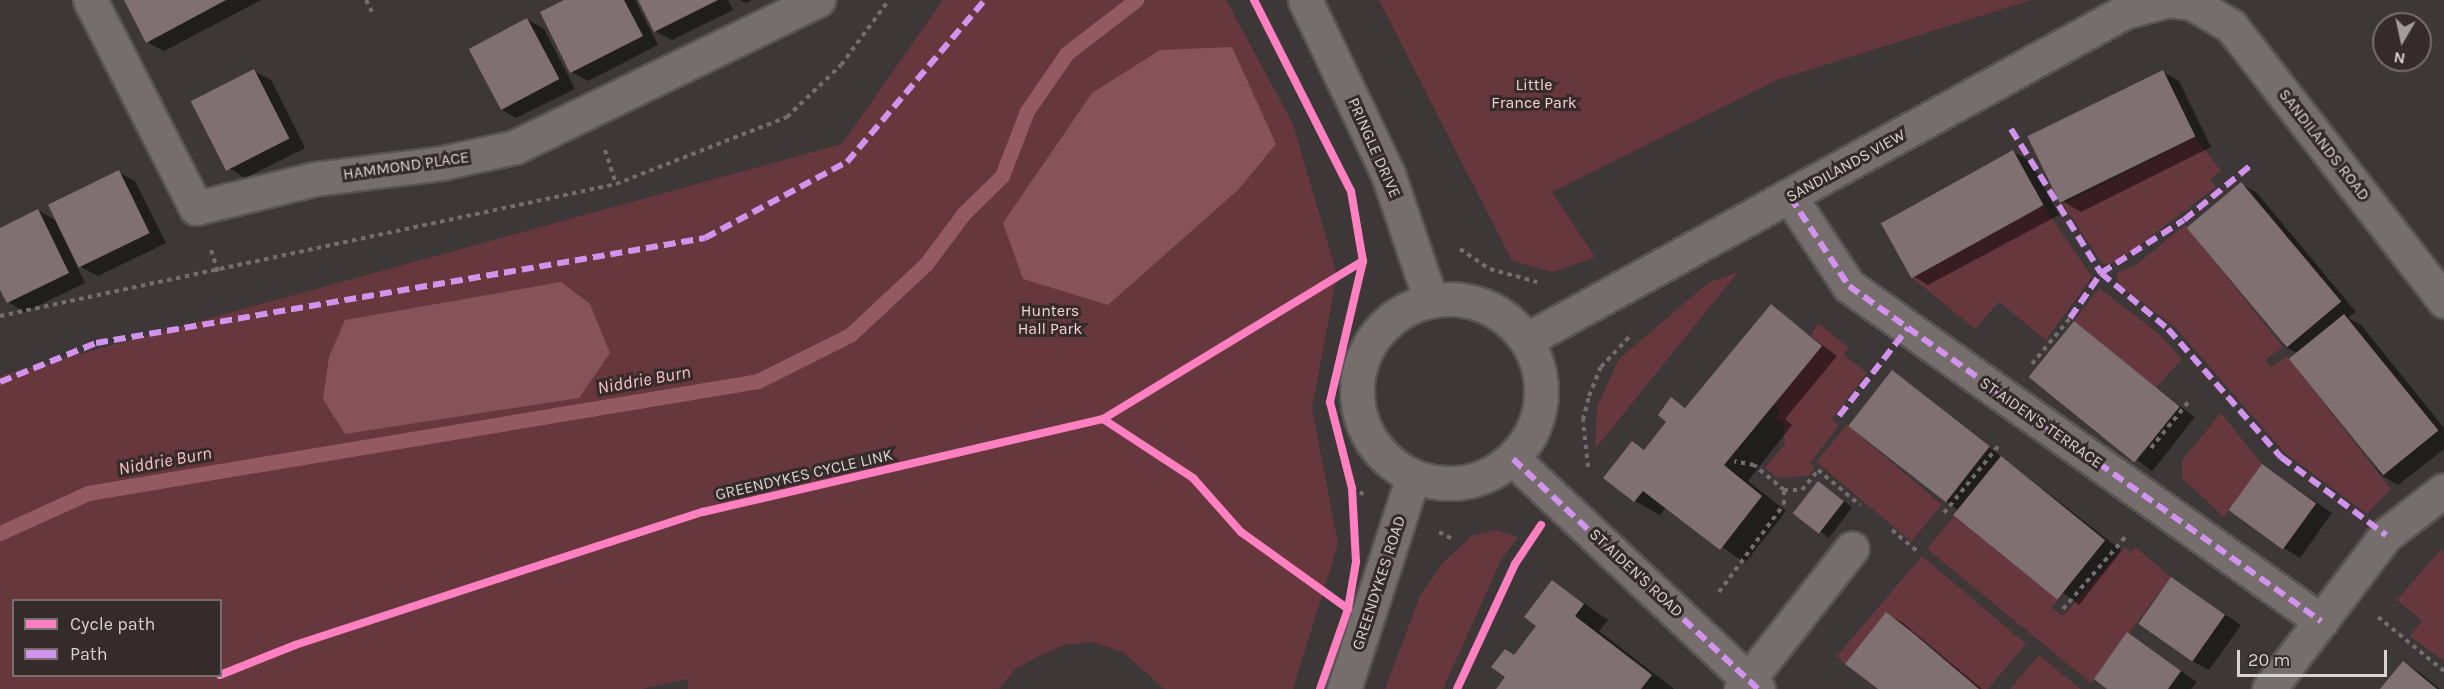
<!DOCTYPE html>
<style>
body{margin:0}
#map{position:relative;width:2444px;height:689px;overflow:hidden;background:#3d3737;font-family:Karla,sans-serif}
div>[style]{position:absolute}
.green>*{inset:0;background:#67373e;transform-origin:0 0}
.forest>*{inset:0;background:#875259}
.shadow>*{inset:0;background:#0007;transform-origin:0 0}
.stream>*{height:15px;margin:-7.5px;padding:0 7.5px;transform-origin:7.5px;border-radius:7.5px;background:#935a61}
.building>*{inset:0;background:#807072;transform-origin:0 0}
.path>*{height:4px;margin-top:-2px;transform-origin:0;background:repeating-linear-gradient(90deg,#756d6e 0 4.5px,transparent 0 9px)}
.roads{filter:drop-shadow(2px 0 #585454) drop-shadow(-2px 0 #585454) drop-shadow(0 2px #585454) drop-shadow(0 -2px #585454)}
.minor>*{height:33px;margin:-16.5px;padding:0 16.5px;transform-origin:16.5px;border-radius:16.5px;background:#766d6d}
.minor>.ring{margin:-16.5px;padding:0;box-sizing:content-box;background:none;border:33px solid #766d6d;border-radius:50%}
.quiet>*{height:6px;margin-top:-3px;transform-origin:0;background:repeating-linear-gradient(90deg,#d193ec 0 12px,transparent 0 18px)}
.cycleway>*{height:8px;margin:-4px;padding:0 4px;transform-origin:4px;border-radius:4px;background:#ff80c0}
span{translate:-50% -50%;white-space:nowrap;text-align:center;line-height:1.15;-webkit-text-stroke:6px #352b2b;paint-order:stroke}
.park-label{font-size:16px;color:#f8d1d4}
.street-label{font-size:16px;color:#dad3d3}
.water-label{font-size:18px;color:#f9c0c5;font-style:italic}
.legend{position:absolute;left:12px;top:599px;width:210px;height:78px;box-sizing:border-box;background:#352b2b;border:2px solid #776e6e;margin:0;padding:8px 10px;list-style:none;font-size:18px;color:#dad3d3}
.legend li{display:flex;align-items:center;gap:12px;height:30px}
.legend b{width:30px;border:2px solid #776e6e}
.north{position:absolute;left:2372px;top:12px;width:60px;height:60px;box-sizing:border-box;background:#352b2b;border:2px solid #776e6e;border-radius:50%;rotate:189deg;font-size:16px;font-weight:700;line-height:24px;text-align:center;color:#dad3d3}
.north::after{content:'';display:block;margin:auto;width:21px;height:27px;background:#a39c9c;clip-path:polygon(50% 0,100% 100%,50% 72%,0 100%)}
.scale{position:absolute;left:2237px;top:650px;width:150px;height:27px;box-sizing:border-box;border:3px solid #dad3d3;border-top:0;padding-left:8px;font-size:18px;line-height:21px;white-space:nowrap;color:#dad3d3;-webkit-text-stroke:4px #352b2b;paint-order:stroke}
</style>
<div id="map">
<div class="green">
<i style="clip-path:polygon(evenodd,943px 0,1226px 0,1293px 124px,1337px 275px,1312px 408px,1338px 544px,1293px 689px,1164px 689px,1123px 652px,1092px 642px,1064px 645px,1039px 656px,1014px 670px,999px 689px,688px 689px,688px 679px,642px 689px,0 689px,0 376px,842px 144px,943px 0,14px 600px,220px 600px,220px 676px,14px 676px,14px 600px)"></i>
<i style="clip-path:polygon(1379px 0,2031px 0,1777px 80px,1552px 192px,1595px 257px,1552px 272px,1512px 261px)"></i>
<i style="clip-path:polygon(2195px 137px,2221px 171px,2210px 179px,2216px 187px,2116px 263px,2103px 264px,2063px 204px)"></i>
<i style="clip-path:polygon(2043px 205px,2092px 277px,2046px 340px,1999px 302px,1975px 329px,1910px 276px)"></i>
<i style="clip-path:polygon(2185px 225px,2283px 347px,2265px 360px,2272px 367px,2287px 356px,2391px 489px,2367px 514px,2284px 452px,2175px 327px,2120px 286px,2116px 273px,2137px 264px)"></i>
<i style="clip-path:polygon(1738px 272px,1595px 449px,1597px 407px,1619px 359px,1708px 283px)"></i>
<i style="clip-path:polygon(2099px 288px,2158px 333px,2182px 359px,2156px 388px,2074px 321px)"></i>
<i style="clip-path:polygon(1818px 323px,1849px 348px,1844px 355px,1867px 373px,1832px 419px,1839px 426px,1810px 463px,1815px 468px,1808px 476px,1778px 478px,1765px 468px,1785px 444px,1783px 424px,1775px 418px,1780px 412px,1773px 405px)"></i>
<i style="clip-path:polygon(2221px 413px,2262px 464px,2224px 517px,2182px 478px,2182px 460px)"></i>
<i style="left:1847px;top:425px;width:124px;height:48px;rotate:40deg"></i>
<i style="clip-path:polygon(1954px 516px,2058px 599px,2052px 608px,2063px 616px,2124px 547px,2131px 552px,2135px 547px,2171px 577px,2091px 683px,1927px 549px)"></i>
<i style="clip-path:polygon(1496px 530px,1518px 537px,1501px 560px,1443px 689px,1385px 689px,1420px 596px,1442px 564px,1471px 536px)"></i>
<i style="clip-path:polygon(2441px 549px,2444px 554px,2444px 661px,2410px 636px,2422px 621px,2397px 600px)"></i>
<i style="clip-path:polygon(1922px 556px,2026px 644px,1988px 689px,1979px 689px,1886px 612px,1845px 664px,1837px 656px)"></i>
<i style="clip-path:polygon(2039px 655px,2078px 687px,2080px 689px,2010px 689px)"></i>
</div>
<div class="forest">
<i style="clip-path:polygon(1232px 47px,1276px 144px,1239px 189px,1108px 305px,1023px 279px,1003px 223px,1092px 93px,1160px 50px)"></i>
<i style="clip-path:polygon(561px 282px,590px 304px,610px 353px,579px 398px,345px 434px,323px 399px,329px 357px,345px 320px)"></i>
</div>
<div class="shadow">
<i style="clip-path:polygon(126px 0,261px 0,164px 51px,147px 42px)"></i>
<i style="clip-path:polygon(566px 0,635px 0,658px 45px,588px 81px,572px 72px)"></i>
<i style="clip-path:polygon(640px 0,728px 0,733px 10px,672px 40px,655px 31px)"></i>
<i style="clip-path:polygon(740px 0,752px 0,746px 3px)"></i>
<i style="clip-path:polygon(527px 19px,544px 29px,575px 89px,516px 118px,499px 108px)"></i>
<i style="clip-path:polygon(254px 71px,271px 80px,305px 148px,245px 178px,229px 168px)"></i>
<i style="clip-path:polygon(2163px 72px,2179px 81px,2211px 147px,2081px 212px,2064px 202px)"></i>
<i style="clip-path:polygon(2013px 152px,2030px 161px,2059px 215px,1928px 285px,1911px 275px)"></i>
<i style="clip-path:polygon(118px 172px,135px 181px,166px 243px,98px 276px,81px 267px)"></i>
<i style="clip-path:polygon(2241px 184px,2257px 193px,2356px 312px,2348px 318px,2361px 325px,2444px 428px,2444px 449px,2398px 485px,2381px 475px,2295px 352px,2284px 346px)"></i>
<i style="clip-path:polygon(38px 210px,55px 220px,85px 283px,25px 312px,8px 302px,0 287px,0 230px)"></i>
<i style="clip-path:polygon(1771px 306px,1837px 356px,1785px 419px,1792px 425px,1748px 481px,1786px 511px,1745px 563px,1666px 507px,1660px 515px,1635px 501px,1632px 443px,1645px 450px,1668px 421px,1672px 399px,1687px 408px)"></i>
<i style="left:2074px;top:323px;width:153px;height:69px;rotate:38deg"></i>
<i style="left:1893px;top:372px;width:290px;height:69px;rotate:38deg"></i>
<i style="clip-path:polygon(2263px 466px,2332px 513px,2300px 558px,2284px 548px)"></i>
<i style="clip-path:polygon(1827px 488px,1852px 507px,1829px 538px,1796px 513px)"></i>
<i style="clip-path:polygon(2171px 579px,2241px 625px,2209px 670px,2192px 661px)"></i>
<i style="clip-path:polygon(1553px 582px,1608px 620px,1599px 631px,1674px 689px,1498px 689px,1538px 626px)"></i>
<i style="clip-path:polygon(1887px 614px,1903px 623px,1982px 689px,1880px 689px)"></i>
<i style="clip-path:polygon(2127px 634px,2197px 682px,2191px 689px,2110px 689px)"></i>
<i style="clip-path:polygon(2403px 663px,2419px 672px,2440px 689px,2381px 689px)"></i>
</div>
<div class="stream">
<i style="left:0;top:533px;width:97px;rotate:-24.4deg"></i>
<i style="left:88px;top:493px;width:679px;rotate:-9.49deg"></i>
<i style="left:758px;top:381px;width:103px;rotate:-26.6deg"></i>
<i style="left:850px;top:335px;width:104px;rotate:-43.1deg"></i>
<i style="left:926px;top:264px;width:64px;rotate:-53.3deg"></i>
<i style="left:964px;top:213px;width:53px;rotate:-44.2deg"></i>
<i style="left:1002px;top:176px;width:70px;rotate:-69deg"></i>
<i style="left:1027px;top:111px;width:70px;rotate:-55.4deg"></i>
<i style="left:1067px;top:53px;width:87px;rotate:-37.5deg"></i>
</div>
<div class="building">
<i style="clip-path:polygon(124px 0,226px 0,146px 43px)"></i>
<i style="clip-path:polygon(564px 0,624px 0,643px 36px,570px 73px,540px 12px)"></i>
<i style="clip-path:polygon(638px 0,718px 0,654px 32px)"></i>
<i style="left:527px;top:18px;width:69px;height:66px;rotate:62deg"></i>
<i style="left:254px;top:69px;width:78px;height:71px;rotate:63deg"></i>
<i style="left:2163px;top:70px;width:74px;height:151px;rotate:64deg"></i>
<i style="left:2013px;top:150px;width:63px;height:151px;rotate:61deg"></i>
<i style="left:119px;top:170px;width:70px;height:79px;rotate:64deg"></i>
<i style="left:2241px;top:182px;width:156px;height:71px;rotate:50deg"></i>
<i style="clip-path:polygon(38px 209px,69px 273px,7px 303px,0 290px,0 228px)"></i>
<i style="clip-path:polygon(1771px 304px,1822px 346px,1724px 465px,1762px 496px,1720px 550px,1643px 491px,1634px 502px,1603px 478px,1632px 441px,1644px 450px,1666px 422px,1658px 415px,1671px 397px,1685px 408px)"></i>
<i style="left:2344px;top:314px;width:150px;height:71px;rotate:51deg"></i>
<i style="left:2074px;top:321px;width:136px;height:72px;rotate:39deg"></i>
<i style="left:1892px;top:370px;width:124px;height:71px;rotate:38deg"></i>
<i style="left:2001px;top:456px;width:134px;height:76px;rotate:39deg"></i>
<i style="left:2262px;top:464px;width:67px;height:57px;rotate:36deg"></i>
<i style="left:1818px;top:481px;width:33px;height:41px;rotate:38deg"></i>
<i style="left:2171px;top:577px;width:66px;height:57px;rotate:35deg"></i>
<i style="clip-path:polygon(1552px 580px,1584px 604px,1575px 616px,1652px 675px,1641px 689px,1496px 689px,1505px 677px,1491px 667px,1505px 649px,1514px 655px,1536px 626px,1524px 617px)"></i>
<i style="clip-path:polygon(1886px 612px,1913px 633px,1979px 689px,1878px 689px,1857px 673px,1845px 664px)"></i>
<i style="clip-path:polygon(2127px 632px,2181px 671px,2168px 689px,2107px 689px,2094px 679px)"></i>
<i style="clip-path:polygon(2403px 661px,2437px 689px,2380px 689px)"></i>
</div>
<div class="path">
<i style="left:366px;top:0;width:13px;rotate:63deg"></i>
<i style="left:605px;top:150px;width:36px;rotate:72deg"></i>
<i style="left:1460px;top:249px;width:36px;rotate:34deg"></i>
<i style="left:1490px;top:269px;width:49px;rotate:15.5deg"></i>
<i style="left:211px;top:250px;width:23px;rotate:72deg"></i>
<i style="left:0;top:316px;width:630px;rotate:-12.09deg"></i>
<i style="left:616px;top:184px;width:184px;rotate:-21.4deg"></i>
<i style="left:787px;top:117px;width:75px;rotate:-43.9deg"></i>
<i style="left:841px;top:65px;width:81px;rotate:-53.6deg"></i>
<i style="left:2032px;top:364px;width:60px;rotate:-50.4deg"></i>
<i style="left:2151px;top:448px;width:62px;rotate:-50.9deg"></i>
<i style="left:1588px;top:467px;width:47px;rotate:-96.1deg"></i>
<i style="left:1583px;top:420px;width:25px;rotate:-76deg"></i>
<i style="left:1589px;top:396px;width:31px;rotate:-68deg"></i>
<i style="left:1601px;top:367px;width:45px;rotate:-46.8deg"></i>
<i style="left:1352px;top:488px;width:13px;rotate:29deg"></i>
<i style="left:1784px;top:490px;width:18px"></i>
<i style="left:1802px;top:490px;width:26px;rotate:-51deg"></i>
<i style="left:1818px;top:470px;width:55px;rotate:39.8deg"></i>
<i style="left:1944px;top:513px;width:87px;rotate:-51deg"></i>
<i style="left:1892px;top:530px;width:33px;rotate:40deg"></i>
<i style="left:1439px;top:532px;width:15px;rotate:28deg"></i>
<i style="left:1719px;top:592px;width:109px;rotate:-53.5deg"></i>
<i style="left:1784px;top:504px;width:14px;rotate:-90deg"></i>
<i style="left:1784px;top:490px;width:39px;rotate:-140deg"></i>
<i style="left:1754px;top:465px;width:20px;rotate:-169deg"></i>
<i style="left:2063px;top:609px;width:98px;rotate:-49.1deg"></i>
<i style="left:2378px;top:617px;width:85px;rotate:39.3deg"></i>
</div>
<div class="roads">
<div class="minor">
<i style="left:90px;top:0;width:233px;rotate:63deg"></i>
<i style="left:196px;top:208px;width:122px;rotate:-13.8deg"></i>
<i style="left:314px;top:179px;width:129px;rotate:-7.1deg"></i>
<i style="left:442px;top:163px;width:75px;rotate:-12.4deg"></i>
<i style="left:515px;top:147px;width:337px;rotate:-25.9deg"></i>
<i style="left:1305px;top:0;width:193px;rotate:64.5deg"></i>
<i style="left:1388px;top:174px;width:134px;rotate:71.3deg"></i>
<i style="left:2169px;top:0;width:23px;rotate:7deg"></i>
<i style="left:2192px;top:3px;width:45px;rotate:30.5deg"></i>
<i style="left:2231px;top:26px;width:348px;rotate:52.2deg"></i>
<i style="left:1790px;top:197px;width:107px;rotate:56.5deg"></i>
<i style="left:1849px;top:286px;width:579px;rotate:35.37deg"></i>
<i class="ring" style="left:1357px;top:299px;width:151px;height:151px"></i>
<i style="left:1526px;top:340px;width:682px;rotate:-28.74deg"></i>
<i style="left:2124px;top:12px;width:47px;rotate:-14.9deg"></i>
<i style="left:1513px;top:459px;width:336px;rotate:43.2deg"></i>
<i style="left:1344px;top:689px;width:223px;rotate:-72deg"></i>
<i style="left:1741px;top:689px;width:179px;rotate:-51.8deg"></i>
<i style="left:2269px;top:689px;width:193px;rotate:-52.8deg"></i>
<i style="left:2386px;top:535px;width:73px;rotate:-37.8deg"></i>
</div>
</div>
<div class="quiet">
<i style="left:2011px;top:129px;width:170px;rotate:58deg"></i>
<i style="left:2101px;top:273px;width:87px;rotate:39.9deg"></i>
<i style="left:2168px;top:329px;width:171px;rotate:48.6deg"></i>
<i style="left:2281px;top:457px;width:131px;rotate:36.6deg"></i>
<i style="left:1790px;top:197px;width:107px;rotate:56.5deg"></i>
<i style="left:1849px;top:286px;width:579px;rotate:35.37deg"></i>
<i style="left:2070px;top:318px;width:55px;rotate:-55.4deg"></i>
<i style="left:2101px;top:273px;width:98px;rotate:-32.6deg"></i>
<i style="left:2184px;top:220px;width:85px;rotate:-39.3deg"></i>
<i style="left:0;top:382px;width:104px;rotate:-22.1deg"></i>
<i style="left:96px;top:343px;width:618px;rotate:-9.78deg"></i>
<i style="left:705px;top:238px;width:161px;rotate:-28.2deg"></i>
<i style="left:847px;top:162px;width:213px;rotate:-49.6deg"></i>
<i style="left:1839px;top:416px;width:112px;rotate:-51.9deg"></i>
<i style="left:1513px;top:459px;width:336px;rotate:43.2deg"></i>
</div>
<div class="cycleway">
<i style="left:1254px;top:0;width:214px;rotate:63.1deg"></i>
<i style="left:1351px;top:191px;width:71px;rotate:80.3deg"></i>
<i style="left:1363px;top:261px;width:145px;rotate:103.2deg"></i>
<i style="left:1330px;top:402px;width:89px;rotate:75.7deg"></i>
<i style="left:1352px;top:488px;width:74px;rotate:86.9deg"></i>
<i style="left:1356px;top:562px;width:48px;rotate:99.7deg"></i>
<i style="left:1348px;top:609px;width:85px;rotate:109.3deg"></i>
<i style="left:1103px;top:419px;width:108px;rotate:33.2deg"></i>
<i style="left:1193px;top:478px;width:72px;rotate:48.4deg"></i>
<i style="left:1241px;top:532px;width:132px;rotate:35.7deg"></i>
<i style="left:220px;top:675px;width:81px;rotate:-21.8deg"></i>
<i style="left:295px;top:645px;width:429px;rotate:-18.1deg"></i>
<i style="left:703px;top:512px;width:411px;rotate:-13.1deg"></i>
<i style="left:1103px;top:419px;width:304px;rotate:-31.3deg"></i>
<i style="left:1457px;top:689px;width:138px;rotate:-65.1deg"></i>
<i style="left:1515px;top:564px;width:47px;rotate:-56.3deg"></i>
</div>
<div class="park-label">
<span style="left:1534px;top:94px">Little<br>France Park</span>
<span style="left:1050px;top:320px">Hunters<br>Hall Park</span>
</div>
<div class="street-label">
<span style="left:2324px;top:145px;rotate:52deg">SANDILANDS ROAD</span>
<span style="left:1374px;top:148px;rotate:66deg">PRINGLE DRIVE</span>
<span style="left:406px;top:166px;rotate:-8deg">HAMMOND PLACE</span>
<span style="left:1846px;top:166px;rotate:-29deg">SANDILANDS VIEW</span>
<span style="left:2041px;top:423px;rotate:35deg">ST AIDEN'S TERRACE</span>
<span style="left:804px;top:475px;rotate:-13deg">GREENDYKES CYCLE LINK</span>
<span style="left:1636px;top:573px;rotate:43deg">ST AIDEN'S ROAD</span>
<span style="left:1379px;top:583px;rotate:-72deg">GREENDYKES ROAD</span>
</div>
<div class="water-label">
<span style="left:644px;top:380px;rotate:-10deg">Niddrie Burn</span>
<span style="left:165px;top:461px;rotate:-10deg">Niddrie Burn</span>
</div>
<ul class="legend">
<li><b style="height:8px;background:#ff80c0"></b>Cycle path</li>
<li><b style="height:8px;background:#d193ec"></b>Path</li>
</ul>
<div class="north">N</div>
<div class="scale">20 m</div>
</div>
